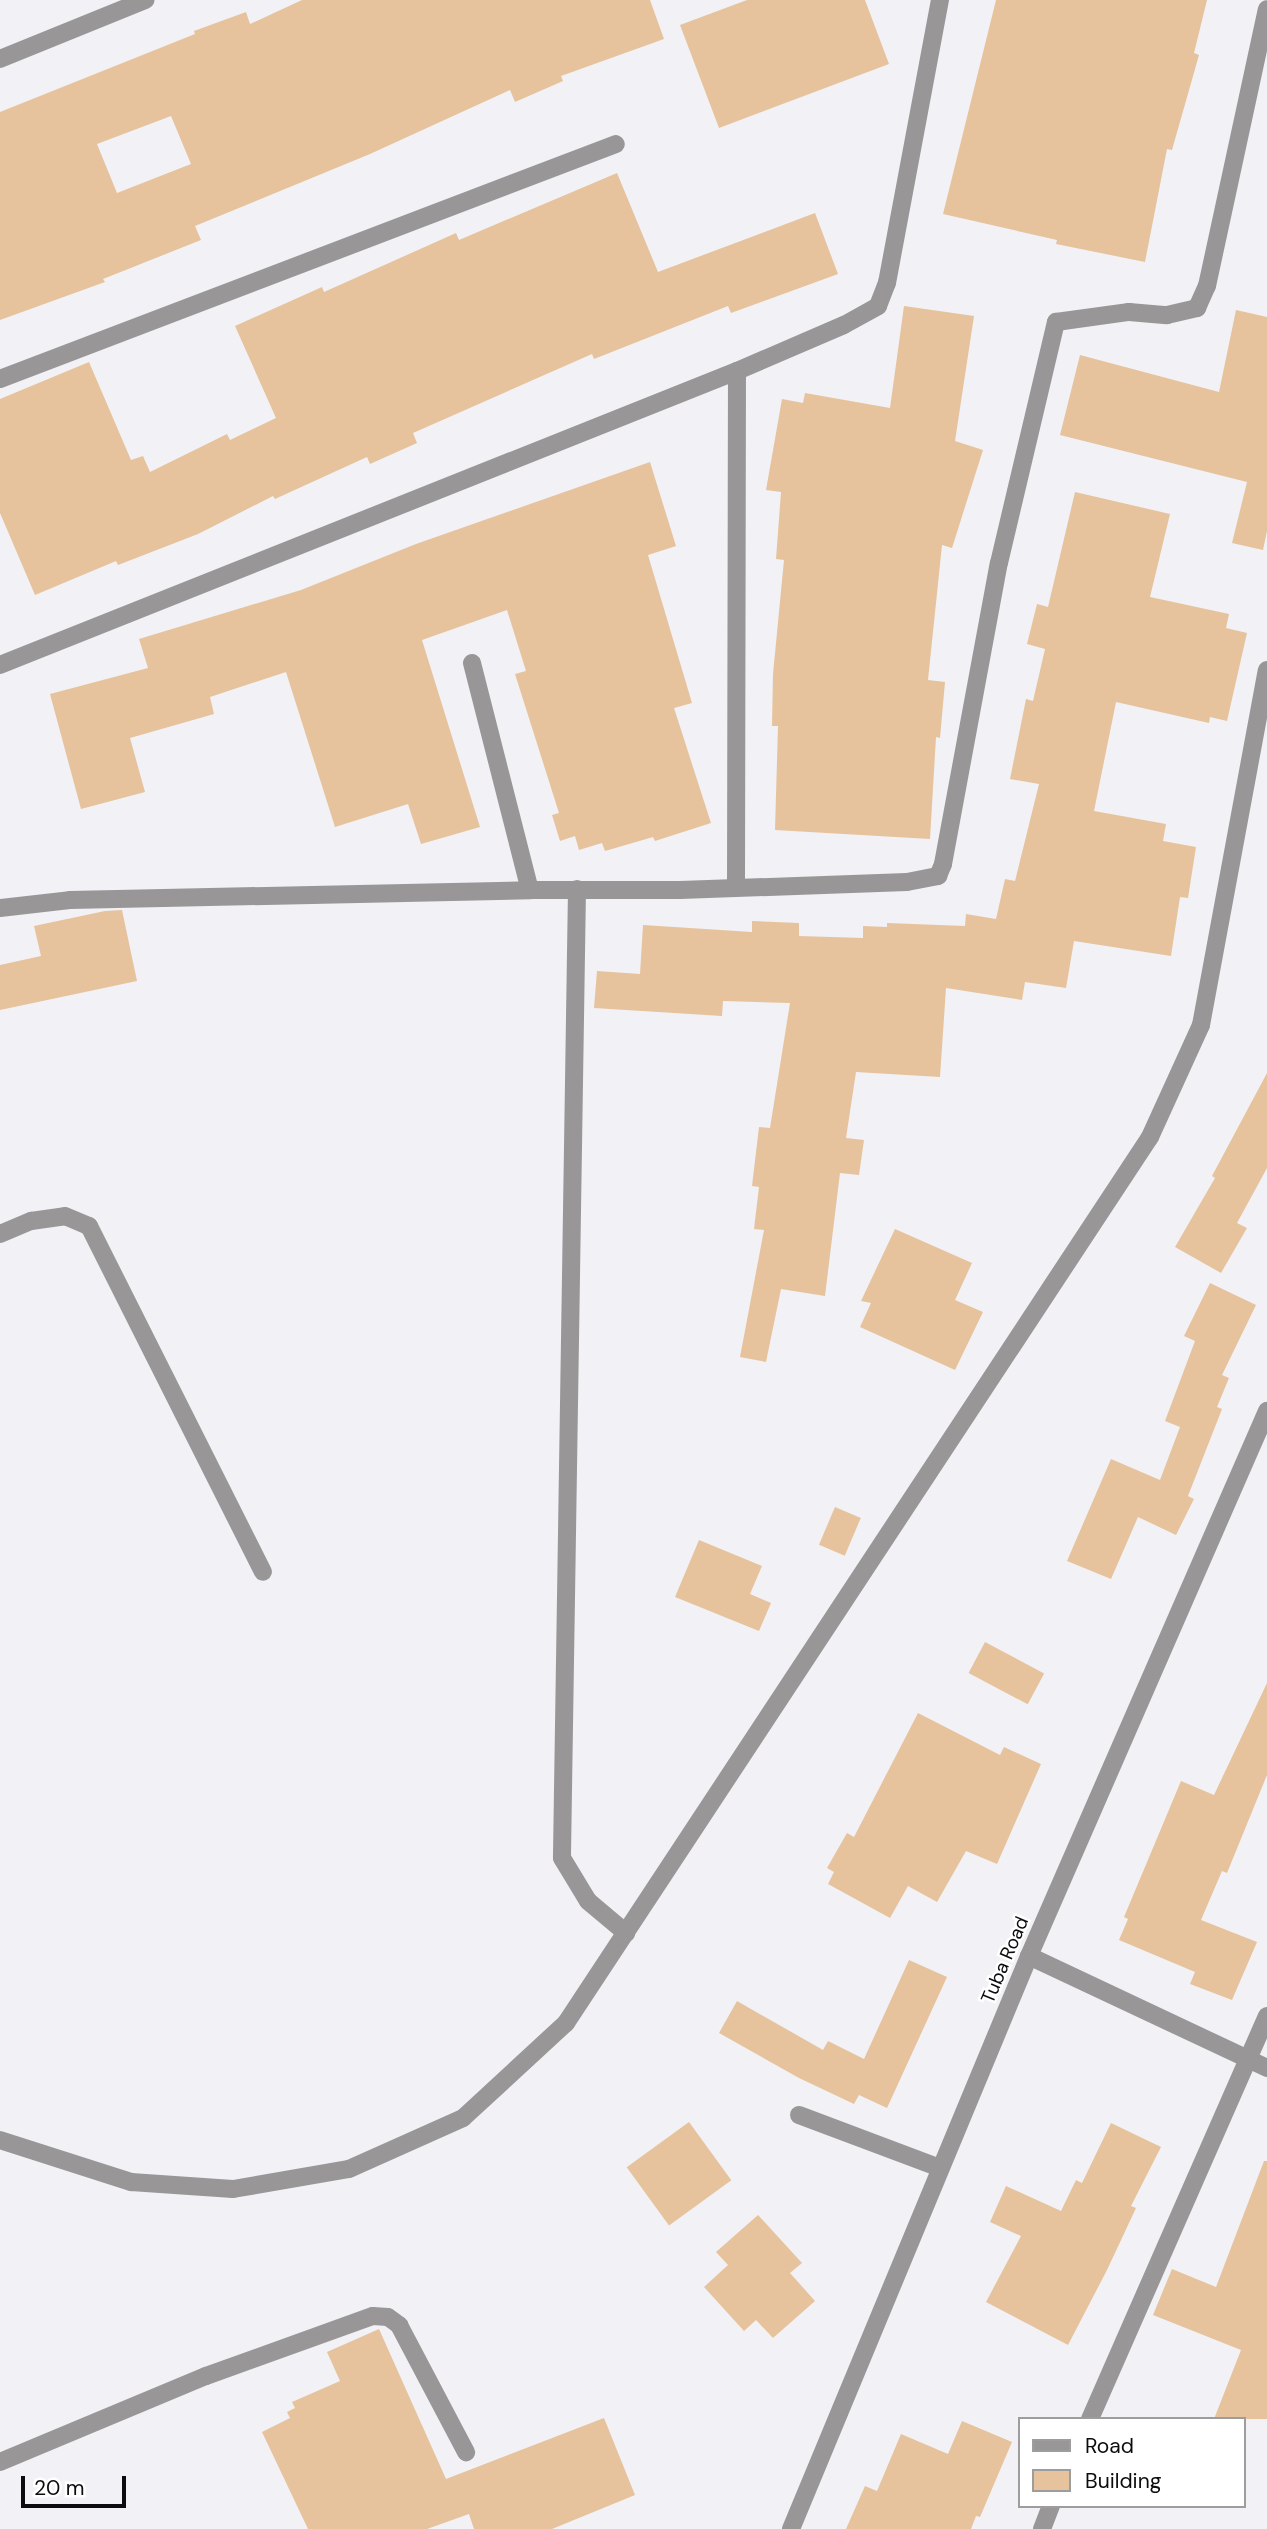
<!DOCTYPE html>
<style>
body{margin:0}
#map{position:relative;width:1267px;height:2529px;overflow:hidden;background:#f1f1f6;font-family:"DM Sans",sans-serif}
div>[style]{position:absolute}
.building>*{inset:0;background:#e6c39c;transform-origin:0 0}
.minor>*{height:18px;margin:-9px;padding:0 9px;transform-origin:9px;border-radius:9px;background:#999697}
span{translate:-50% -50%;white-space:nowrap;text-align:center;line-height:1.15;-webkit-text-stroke:5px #fff;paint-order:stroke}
.street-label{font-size:19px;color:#0c0b0d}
.legend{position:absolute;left:1018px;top:2417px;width:228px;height:91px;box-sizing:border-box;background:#fff;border:2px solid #9e9d9e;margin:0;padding:9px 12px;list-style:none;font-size:21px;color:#0c0b0d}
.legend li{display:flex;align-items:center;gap:14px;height:35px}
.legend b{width:35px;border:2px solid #9e9d9e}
.scale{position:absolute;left:21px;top:2476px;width:105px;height:32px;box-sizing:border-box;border:4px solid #0c0b0d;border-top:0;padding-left:9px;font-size:21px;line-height:24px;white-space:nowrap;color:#0c0b0d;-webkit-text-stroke:5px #fff;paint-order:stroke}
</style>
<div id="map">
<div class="building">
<i style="clip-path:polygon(evenodd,302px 0,650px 0,664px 39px,561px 76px,563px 81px,515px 102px,510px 90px,370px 154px,195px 226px,201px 240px,103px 279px,105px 282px,0 320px,0 112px,195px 34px,194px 31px,246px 12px,250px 24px,302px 0,171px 116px,191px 164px,117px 193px,97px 144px,171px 116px)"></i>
<i style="clip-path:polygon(747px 0,865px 0,889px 64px,719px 128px,680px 25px)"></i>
<i style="clip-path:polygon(996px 0,1207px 0,1194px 53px,1199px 55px,1172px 150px,1167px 149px,1145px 262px,1056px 244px,1057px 240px,943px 214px)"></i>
<i style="clip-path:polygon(617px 173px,658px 272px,815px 213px,838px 274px,731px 313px,728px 306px,594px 359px,592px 354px,413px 433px,417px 443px,370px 464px,367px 457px,275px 499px,273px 496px,198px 534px,118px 565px,116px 561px,35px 595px,0 513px,0 399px,89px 362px,131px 460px,143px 456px,150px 472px,227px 434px,230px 440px,276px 418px,235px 326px,322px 287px,324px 292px,456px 233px,459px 240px)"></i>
<i style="clip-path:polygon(904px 306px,974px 316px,955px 441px,983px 450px,952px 548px,942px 545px,928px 680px,945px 682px,940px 738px,936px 737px,930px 839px,775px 830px,778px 726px,772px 726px,773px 674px,784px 560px,776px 559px,781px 492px,766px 490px,782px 399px,803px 403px,805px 393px,890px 408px)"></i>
<i style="clip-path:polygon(1236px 310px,1267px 317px,1267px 531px,1263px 550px,1232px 543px,1247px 482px,1060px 435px,1080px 355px,1219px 392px)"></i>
<i style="clip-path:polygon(650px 462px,676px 546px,648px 555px,692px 703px,674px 708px,711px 823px,655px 841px,653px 837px,605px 851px,602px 843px,579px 850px,575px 836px,560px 841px,552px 815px,559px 813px,515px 674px,526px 671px,507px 610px,422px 640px,480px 827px,421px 844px,408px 804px,335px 827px,286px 672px,210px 697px,214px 714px,130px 738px,145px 792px,81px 809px,50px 694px,148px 668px,139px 639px,301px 590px,416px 544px)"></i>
<i style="clip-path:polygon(1075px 492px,1170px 514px,1150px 597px,1229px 614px,1226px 628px,1247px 633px,1227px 721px,1210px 717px,1209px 723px,1116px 702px,1094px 811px,1166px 824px,1163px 841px,1196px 847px,1188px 898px,1180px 897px,1171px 956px,1074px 941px,1066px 988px,1025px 982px,1022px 1000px,946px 988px,940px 1077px,856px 1072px,846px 1138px,864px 1140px,859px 1175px,840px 1173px,825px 1296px,781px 1289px,766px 1362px,740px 1357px,764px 1230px,754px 1229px,759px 1187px,752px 1186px,759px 1127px,770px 1128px,790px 1003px,723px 1001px,722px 1016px,594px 1008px,597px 971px,640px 974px,643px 925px,752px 932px,752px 921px,799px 923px,799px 936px,863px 938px,863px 926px,887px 927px,887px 923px,965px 926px,966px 914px,996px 919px,1005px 879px,1015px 881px,1039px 784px,1010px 779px,1026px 699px,1033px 701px,1045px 649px,1027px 644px,1037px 604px,1048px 607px)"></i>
<i style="clip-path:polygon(122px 910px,137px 981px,0 1010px,0 965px,41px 956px,34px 926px,105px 911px)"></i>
<i style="clip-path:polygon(1267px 1073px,1267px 1168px,1237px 1223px,1247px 1228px,1221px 1273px,1175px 1247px,1215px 1178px,1212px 1176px)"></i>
<i style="clip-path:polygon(895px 1229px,972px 1263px,955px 1300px,983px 1312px,955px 1370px,860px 1327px,871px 1303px,861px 1301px)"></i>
<i style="clip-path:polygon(1210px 1283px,1256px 1305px,1222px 1375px,1229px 1378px,1217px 1407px,1222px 1409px,1188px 1496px,1194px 1499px,1176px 1535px,1138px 1517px,1111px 1579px,1067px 1561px,1111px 1459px,1160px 1480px,1180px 1427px,1165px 1421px,1195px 1341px,1184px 1336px)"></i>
<i style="left:835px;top:1507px;width:28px;height:41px;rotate:23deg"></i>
<i style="clip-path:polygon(699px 1540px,762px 1566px,750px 1594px,771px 1603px,759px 1631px,675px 1597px)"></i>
<i style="left:985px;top:1642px;width:67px;height:35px;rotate:28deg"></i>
<i style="clip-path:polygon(1267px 1683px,1267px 1775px,1227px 1873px,1222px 1871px,1201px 1920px,1257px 1942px,1232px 2000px,1190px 1984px,1195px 1972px,1119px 1940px,1128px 1919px,1124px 1917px,1181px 1781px,1214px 1795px)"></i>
<i style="clip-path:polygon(918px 1713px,1000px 1755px,1004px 1747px,1041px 1764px,997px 1864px,966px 1851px,937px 1902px,908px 1886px,890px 1918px,828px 1884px,834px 1872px,827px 1868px,847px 1833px,854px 1837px)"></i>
<i style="clip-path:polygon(909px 1960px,947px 1977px,887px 2108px,859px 2095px,854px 2104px,799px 2078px,719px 2033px,737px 2001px,823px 2050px,828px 2041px,864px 2059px)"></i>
<i style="left:689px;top:2122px;width:72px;height:77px;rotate:54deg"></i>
<i style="clip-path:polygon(1111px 2123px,1161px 2147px,1131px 2206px,1136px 2208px,1107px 2270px,1068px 2345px,986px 2302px,1021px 2236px,990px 2222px,1006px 2186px,1061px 2211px,1076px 2180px,1082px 2183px)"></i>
<i style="clip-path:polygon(1264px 2161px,1267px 2161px,1267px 2419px,1214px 2419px,1241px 2350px,1153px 2315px,1172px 2269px,1216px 2287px)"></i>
<i style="clip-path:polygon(758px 2215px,802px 2263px,790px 2273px,815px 2301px,773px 2338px,756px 2320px,744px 2331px,704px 2287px,728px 2265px,716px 2252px)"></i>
<i style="clip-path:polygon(379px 2329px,446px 2479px,604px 2418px,635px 2495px,552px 2529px,474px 2529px,469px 2514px,427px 2529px,308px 2529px,262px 2432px,290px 2418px,287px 2412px,295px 2408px,292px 2402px,340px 2381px,327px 2352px)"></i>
<i style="clip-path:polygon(962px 2421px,1012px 2442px,980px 2517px,976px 2516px,971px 2529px,846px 2529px,865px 2486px,877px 2491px,901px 2434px,948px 2454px)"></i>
</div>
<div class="minor">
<i style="left:0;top:59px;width:157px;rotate:-22.1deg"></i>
<i style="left:0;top:379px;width:659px;rotate:-20.88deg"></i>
<i style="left:472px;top:663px;width:234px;rotate:75.7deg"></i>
<i style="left:0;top:665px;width:793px;rotate:-21.75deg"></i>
<i style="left:737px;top:371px;width:116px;rotate:-23.3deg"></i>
<i style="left:844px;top:325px;width:39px;rotate:-29deg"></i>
<i style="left:878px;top:306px;width:25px;rotate:-69deg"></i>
<i style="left:887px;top:283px;width:288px;rotate:-79.4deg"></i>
<i style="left:736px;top:886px;width:515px;rotate:-89.89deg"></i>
<i style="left:577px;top:889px;width:969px;rotate:90.89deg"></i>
<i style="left:562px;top:1858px;width:50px;rotate:58.8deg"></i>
<i style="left:588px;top:1901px;width:50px;rotate:40.1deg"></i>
<i style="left:0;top:908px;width:70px;rotate:-6.5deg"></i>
<i style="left:70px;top:900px;width:460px;rotate:-1.2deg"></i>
<i style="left:530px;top:890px;width:150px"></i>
<i style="left:680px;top:890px;width:227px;rotate:-2deg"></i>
<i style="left:907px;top:882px;width:32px;rotate:-11deg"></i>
<i style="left:938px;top:876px;width:13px;rotate:-67deg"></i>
<i style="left:943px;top:864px;width:306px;rotate:-79.5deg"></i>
<i style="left:999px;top:563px;width:248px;rotate:-76.7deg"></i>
<i style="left:1056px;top:322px;width:74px;rotate:-7.8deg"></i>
<i style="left:1129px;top:312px;width:38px;rotate:5deg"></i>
<i style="left:1167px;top:315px;width:31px;rotate:-13deg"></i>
<i style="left:1197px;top:308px;width:24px;rotate:-66deg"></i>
<i style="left:1207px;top:286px;width:283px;rotate:-77.8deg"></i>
<i style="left:0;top:1234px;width:34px;rotate:-23deg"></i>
<i style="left:31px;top:1221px;width:34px;rotate:-8deg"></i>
<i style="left:65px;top:1216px;width:26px;rotate:23deg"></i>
<i style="left:89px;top:1226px;width:387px;rotate:63.3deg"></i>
<i style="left:1029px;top:1956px;width:263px;rotate:25.2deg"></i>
<i style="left:799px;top:2115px;width:151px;rotate:20.6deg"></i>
<i style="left:0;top:2140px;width:138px;rotate:17.8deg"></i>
<i style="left:131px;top:2182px;width:102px;rotate:3.9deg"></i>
<i style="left:233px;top:2189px;width:118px;rotate:-9.8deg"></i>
<i style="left:349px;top:2169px;width:125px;rotate:-24.1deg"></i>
<i style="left:463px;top:2118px;width:140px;rotate:-42.7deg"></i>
<i style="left:566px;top:2023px;width:1061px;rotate:-56.61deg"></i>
<i style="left:1150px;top:1137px;width:123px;rotate:-65.5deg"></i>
<i style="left:1201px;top:1025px;width:361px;rotate:-79.5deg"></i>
<i style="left:1090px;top:2419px;width:440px;rotate:-66.3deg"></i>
<i style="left:0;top:2462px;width:223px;rotate:-22.7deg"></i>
<i style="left:206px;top:2376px;width:177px;rotate:-19.8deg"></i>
<i style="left:373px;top:2316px;width:15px;rotate:4deg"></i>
<i style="left:388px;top:2317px;width:14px;rotate:36deg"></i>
<i style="left:399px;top:2325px;width:144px;rotate:62.2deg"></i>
<i style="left:791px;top:2529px;width:620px;rotate:-67.44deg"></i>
<i style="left:1029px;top:1956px;width:595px;rotate:-66.41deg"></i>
<i style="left:1042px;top:2529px;width:25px;rotate:-69deg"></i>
</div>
<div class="street-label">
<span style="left:1005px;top:1960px;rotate:-67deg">Tuba Road</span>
</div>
<ul class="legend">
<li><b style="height:9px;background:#999697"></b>Road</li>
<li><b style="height:19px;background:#e6c39c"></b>Building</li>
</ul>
<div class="scale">20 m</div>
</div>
